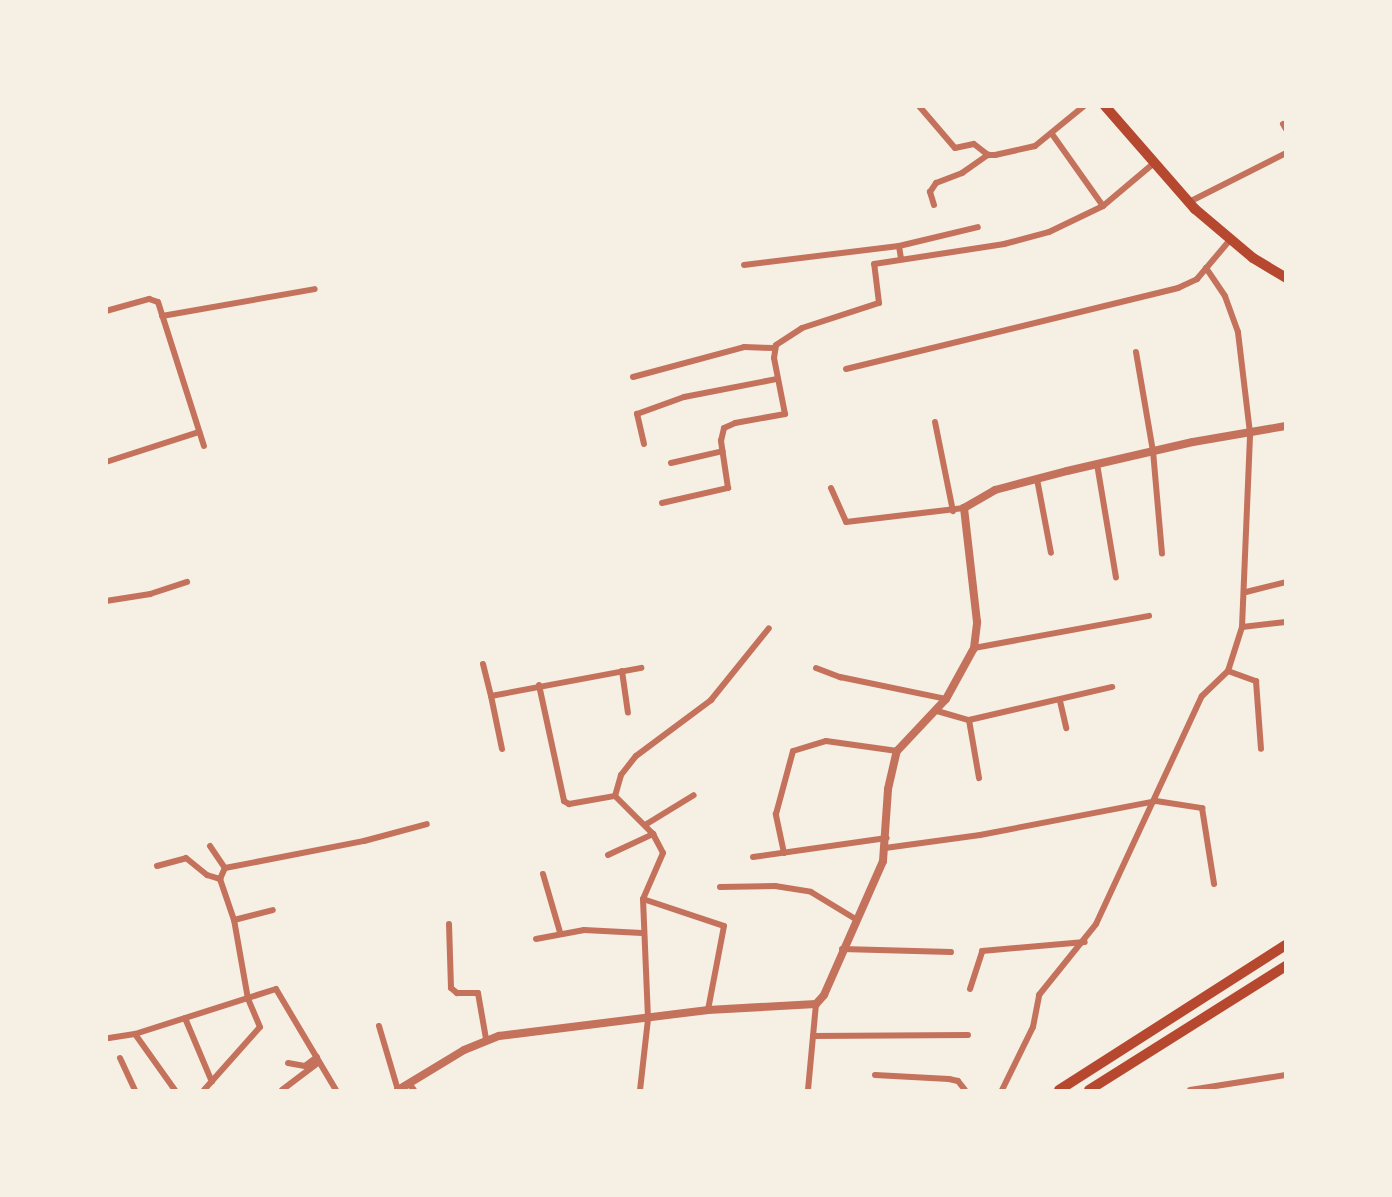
<!DOCTYPE html>
<style>
body{margin:0}
#map{position:relative;width:1392px;height:1197px;overflow:hidden;background:#f6efe4;font-family:Overpass,sans-serif}
div>[style]{position:absolute}
.minor>*{height:6px;margin:-3px;padding:0 3px;transform-origin:3px;border-radius:3px;background:#c5725c}
.tertiary>*{height:8px;margin:-4px;padding:0 4px;transform-origin:4px;border-radius:4px;background:#c5725c}
.trunk>*{height:10px;margin:-5px;padding:0 5px;transform-origin:5px;border-radius:5px;background:#b5482f}
span{translate:-50% -50%;white-space:nowrap;text-align:center;line-height:1.15;-webkit-text-stroke:4.5px #f6efe4;paint-order:stroke}
.frame{position:absolute;inset:0;border:108px solid #f6efe4;pointer-events:none}
</style>
<div id="map">
<div class="minor">
<i style="left:919px;top:106px;width:55px;rotate:49.4deg"></i>
<i style="left:955px;top:148px;width:19px;rotate:-12deg"></i>
<i style="left:974px;top:144px;width:18px;rotate:38deg"></i>
<i style="left:988px;top:155px;width:7px"></i>
<i style="left:995px;top:155px;width:41px;rotate:-12.7deg"></i>
<i style="left:1035px;top:146px;width:63px;rotate:-39.2deg"></i>
<i style="left:1283px;top:124px;width:6px;rotate:59deg"></i>
<i style="left:1052px;top:134px;width:88px;rotate:54.7deg"></i>
<i style="left:1189px;top:202px;width:109px;rotate:-26.8deg"></i>
<i style="left:934px;top:205px;width:14px;rotate:-107deg"></i>
<i style="left:930px;top:192px;width:11px;rotate:-56deg"></i>
<i style="left:936px;top:183px;width:28px;rotate:-21deg"></i>
<i style="left:962px;top:173px;width:32px;rotate:-35deg"></i>
<i style="left:899px;top:246px;width:81px;rotate:-13.5deg"></i>
<i style="left:744px;top:265px;width:156px;rotate:-7deg"></i>
<i style="left:899px;top:246px;width:12px;rotate:81deg"></i>
<i style="left:106px;top:311px;width:45px;rotate:-15.6deg"></i>
<i style="left:149px;top:299px;width:9px;rotate:18deg"></i>
<i style="left:158px;top:302px;width:151px;rotate:72.3deg"></i>
<i style="left:162px;top:316px;width:155px;rotate:-10deg"></i>
<i style="left:1136px;top:352px;width:100px;rotate:80.3deg"></i>
<i style="left:1153px;top:451px;width:103px;rotate:85deg"></i>
<i style="left:846px;top:369px;width:342px;rotate:-13.7deg"></i>
<i style="left:1178px;top:288px;width:21px;rotate:-25deg"></i>
<i style="left:1197px;top:279px;width:51px;rotate:-49.8deg"></i>
<i style="left:633px;top:377px;width:115px;rotate:-15.1deg"></i>
<i style="left:744px;top:347px;width:31px;rotate:2deg"></i>
<i style="left:935px;top:422px;width:91px;rotate:78.6deg"></i>
<i style="left:644px;top:444px;width:31px;rotate:-103deg"></i>
<i style="left:637px;top:414px;width:50px;rotate:-19.9deg"></i>
<i style="left:684px;top:397px;width:95px;rotate:-11deg"></i>
<i style="left:106px;top:462px;width:98px;rotate:-17.9deg"></i>
<i style="left:671px;top:463px;width:53px;rotate:-13deg"></i>
<i style="left:1097px;top:464px;width:115px;rotate:80.5deg"></i>
<i style="left:1037px;top:479px;width:75px;rotate:79.3deg"></i>
<i style="left:831px;top:488px;width:37px;rotate:66deg"></i>
<i style="left:846px;top:522px;width:119px;rotate:-6.8deg"></i>
<i style="left:662px;top:503px;width:68px;rotate:-12.8deg"></i>
<i style="left:728px;top:488px;width:48px;rotate:-98.5deg"></i>
<i style="left:721px;top:441px;width:13px;rotate:-77deg"></i>
<i style="left:724px;top:428px;width:12px;rotate:-24deg"></i>
<i style="left:735px;top:423px;width:51px;rotate:-10.2deg"></i>
<i style="left:785px;top:414px;width:57px;rotate:-101.1deg"></i>
<i style="left:774px;top:358px;width:13px;rotate:-81deg"></i>
<i style="left:776px;top:345px;width:31px;rotate:-33deg"></i>
<i style="left:802px;top:328px;width:81px;rotate:-18deg"></i>
<i style="left:879px;top:303px;width:39px;rotate:-97deg"></i>
<i style="left:874px;top:264px;width:132px;rotate:-8.7deg"></i>
<i style="left:1004px;top:244px;width:47px;rotate:-14.9deg"></i>
<i style="left:1049px;top:232px;width:60px;rotate:-25.7deg"></i>
<i style="left:1103px;top:206px;width:67px;rotate:-40.1deg"></i>
<i style="left:1246px;top:592px;width:41px;rotate:-14deg"></i>
<i style="left:106px;top:601px;width:45px;rotate:-9deg"></i>
<i style="left:150px;top:594px;width:39px;rotate:-18deg"></i>
<i style="left:1242px;top:627px;width:44px;rotate:-6.5deg"></i>
<i style="left:974px;top:648px;width:178px;rotate:-10.4deg"></i>
<i style="left:483px;top:664px;width:33px;rotate:76deg"></i>
<i style="left:816px;top:668px;width:26px;rotate:21deg"></i>
<i style="left:840px;top:677px;width:108px;rotate:11.7deg"></i>
<i style="left:622px;top:671px;width:42px;rotate:81.9deg"></i>
<i style="left:1228px;top:671px;width:30px;rotate:20deg"></i>
<i style="left:1256px;top:681px;width:68px;rotate:85.8deg"></i>
<i style="left:539px;top:685px;width:119px;rotate:77.8deg"></i>
<i style="left:564px;top:801px;width:6px;rotate:31deg"></i>
<i style="left:569px;top:804px;width:47px;rotate:-9.9deg"></i>
<i style="left:1060px;top:701px;width:28px;rotate:77deg"></i>
<i style="left:937px;top:711px;width:33px;rotate:16deg"></i>
<i style="left:969px;top:720px;width:147px;rotate:-13deg"></i>
<i style="left:969px;top:720px;width:59px;rotate:80.2deg"></i>
<i style="left:502px;top:749px;width:54px;rotate:-101.7deg"></i>
<i style="left:491px;top:696px;width:153px;rotate:-10.6deg"></i>
<i style="left:615px;top:796px;width:54px;rotate:45deg"></i>
<i style="left:653px;top:834px;width:21px;rotate:62deg"></i>
<i style="left:663px;top:853px;width:50px;rotate:113.5deg"></i>
<i style="left:643px;top:899px;width:120px;rotate:87.6deg"></i>
<i style="left:648px;top:1019px;width:71px;rotate:96.4deg"></i>
<i style="left:615px;top:796px;width:22px;rotate:-74deg"></i>
<i style="left:621px;top:775px;width:24px;rotate:-52deg"></i>
<i style="left:636px;top:756px;width:94px;rotate:-36.7deg"></i>
<i style="left:711px;top:700px;width:92px;rotate:-51.1deg"></i>
<i style="left:645px;top:825px;width:57px;rotate:-31.5deg"></i>
<i style="left:210px;top:846px;width:27px;rotate:56deg"></i>
<i style="left:885px;top:848px;width:96px;rotate:-7.8deg"></i>
<i style="left:980px;top:835px;width:179px;rotate:-10.9deg"></i>
<i style="left:1156px;top:801px;width:47px;rotate:8.7deg"></i>
<i style="left:1202px;top:808px;width:77px;rotate:81deg"></i>
<i style="left:784px;top:853px;width:40px;rotate:-102deg"></i>
<i style="left:776px;top:814px;width:65px;rotate:-74.9deg"></i>
<i style="left:793px;top:751px;width:34px;rotate:-17deg"></i>
<i style="left:826px;top:741px;width:72px;rotate:8deg"></i>
<i style="left:608px;top:855px;width:50px;rotate:-25deg"></i>
<i style="left:753px;top:857px;width:135px;rotate:-8.1deg"></i>
<i style="left:157px;top:866px;width:30px;rotate:-15deg"></i>
<i style="left:186px;top:858px;width:27px;rotate:39deg"></i>
<i style="left:207px;top:875px;width:14px;rotate:17deg"></i>
<i style="left:543px;top:874px;width:60px;rotate:73.7deg"></i>
<i style="left:720px;top:887px;width:55px;rotate:-1deg"></i>
<i style="left:775px;top:886px;width:36px;rotate:9deg"></i>
<i style="left:811px;top:892px;width:54px;rotate:31.3deg"></i>
<i style="left:643px;top:899px;width:85px;rotate:18.4deg"></i>
<i style="left:724px;top:926px;width:86px;rotate:100.8deg"></i>
<i style="left:234px;top:920px;width:43px;rotate:-108.9deg"></i>
<i style="left:220px;top:879px;width:12px;rotate:-66deg"></i>
<i style="left:225px;top:868px;width:142px;rotate:-11deg"></i>
<i style="left:364px;top:841px;width:65px;rotate:-15.1deg"></i>
<i style="left:449px;top:924px;width:64px;rotate:88.2deg"></i>
<i style="left:451px;top:988px;width:8px;rotate:40deg"></i>
<i style="left:457px;top:993px;width:21px"></i>
<i style="left:478px;top:993px;width:47px;rotate:80.1deg"></i>
<i style="left:536px;top:939px;width:49px;rotate:-10.6deg"></i>
<i style="left:584px;top:930px;width:58px;rotate:3deg"></i>
<i style="left:842px;top:949px;width:109px;rotate:1.6deg"></i>
<i style="left:970px;top:989px;width:40px;rotate:-72deg"></i>
<i style="left:982px;top:951px;width:103px;rotate:-5deg"></i>
<i style="left:185px;top:1018px;width:69px;rotate:67.1deg"></i>
<i style="left:379px;top:1026px;width:67px;rotate:73.5deg"></i>
<i style="left:135px;top:1034px;width:148px;rotate:-17.7deg"></i>
<i style="left:276px;top:989px;width:117px;rotate:59.3deg"></i>
<i style="left:813px;top:1036px;width:155px;rotate:-0.4deg"></i>
<i style="left:109px;top:1038px;width:26px;rotate:-9deg"></i>
<i style="left:135px;top:1034px;width:69px;rotate:54.5deg"></i>
<i style="left:120px;top:1058px;width:35px;rotate:65deg"></i>
<i style="left:288px;top:1063px;width:17px;rotate:10deg"></i>
<i style="left:305px;top:1066px;width:15px;rotate:-37deg"></i>
<i style="left:875px;top:1075px;width:74px;rotate:3.1deg"></i>
<i style="left:949px;top:1079px;width:9px;rotate:13deg"></i>
<i style="left:958px;top:1081px;width:11px;rotate:52deg"></i>
<i style="left:410px;top:1085px;width:6px;rotate:51deg"></i>
<i style="left:204px;top:1090px;width:84px;rotate:-48.4deg"></i>
<i style="left:260px;top:1027px;width:30px;rotate:-113deg"></i>
<i style="left:248px;top:999px;width:80px;rotate:-100deg"></i>
<i style="left:234px;top:920px;width:40px;rotate:-14.4deg"></i>
<i style="left:282px;top:1090px;width:46px;rotate:-37.1deg"></i>
<i style="left:808px;top:1090px;width:86px;rotate:-84.7deg"></i>
<i style="left:1002px;top:1090px;width:70px;rotate:-63.8deg"></i>
<i style="left:1033px;top:1027px;width:33px;rotate:-79deg"></i>
<i style="left:1039px;top:995px;width:91px;rotate:-51.2deg"></i>
<i style="left:1096px;top:924px;width:251px;rotate:-65.1deg"></i>
<i style="left:1202px;top:696px;width:36px;rotate:-44deg"></i>
<i style="left:1228px;top:671px;width:46px;rotate:-72.3deg"></i>
<i style="left:1242px;top:627px;width:194px;rotate:-87.6deg"></i>
<i style="left:1250px;top:433px;width:102px;rotate:-96.8deg"></i>
<i style="left:1238px;top:332px;width:38px;rotate:-110deg"></i>
<i style="left:1225px;top:296px;width:34px;rotate:-124deg"></i>
<i style="left:1190px;top:1090px;width:97px;rotate:-8.9deg"></i>
</div>
<div class="tertiary">
<i style="left:398px;top:1090px;width:77px;rotate:-31.2deg"></i>
<i style="left:464px;top:1050px;width:38px;rotate:-22deg"></i>
<i style="left:499px;top:1036px;width:211px;rotate:-7.1deg"></i>
<i style="left:708px;top:1010px;width:108px;rotate:-3.2deg"></i>
<i style="left:816px;top:1004px;width:12px;rotate:-48deg"></i>
<i style="left:824px;top:995px;width:146px;rotate:-66.2deg"></i>
<i style="left:883px;top:861px;width:72px;rotate:-86deg"></i>
<i style="left:888px;top:789px;width:39px;rotate:-77deg"></i>
<i style="left:897px;top:751px;width:71px;rotate:-46.7deg"></i>
<i style="left:946px;top:699px;width:58px;rotate:-61.2deg"></i>
<i style="left:974px;top:648px;width:26px;rotate:-83deg"></i>
<i style="left:977px;top:622px;width:115px;rotate:-96.5deg"></i>
<i style="left:964px;top:508px;width:36px;rotate:-30deg"></i>
<i style="left:995px;top:490px;width:74px;rotate:-14.8deg"></i>
<i style="left:1067px;top:471px;width:129px;rotate:-13deg"></i>
<i style="left:1193px;top:442px;width:94px;rotate:-9.8deg"></i>
</div>
<div class="trunk">
<i style="left:1105px;top:106px;width:137px;rotate:48.9deg"></i>
<i style="left:1195px;top:209px;width:76px;rotate:40.2deg"></i>
<i style="left:1253px;top:258px;width:39px;rotate:31deg"></i>
<i style="left:1059px;top:1090px;width:269px;rotate:-32.6deg"></i>
<i style="left:1089px;top:1090px;width:233px;rotate:-32.2deg"></i>
</div>
<div class="frame"></div>
</div>
